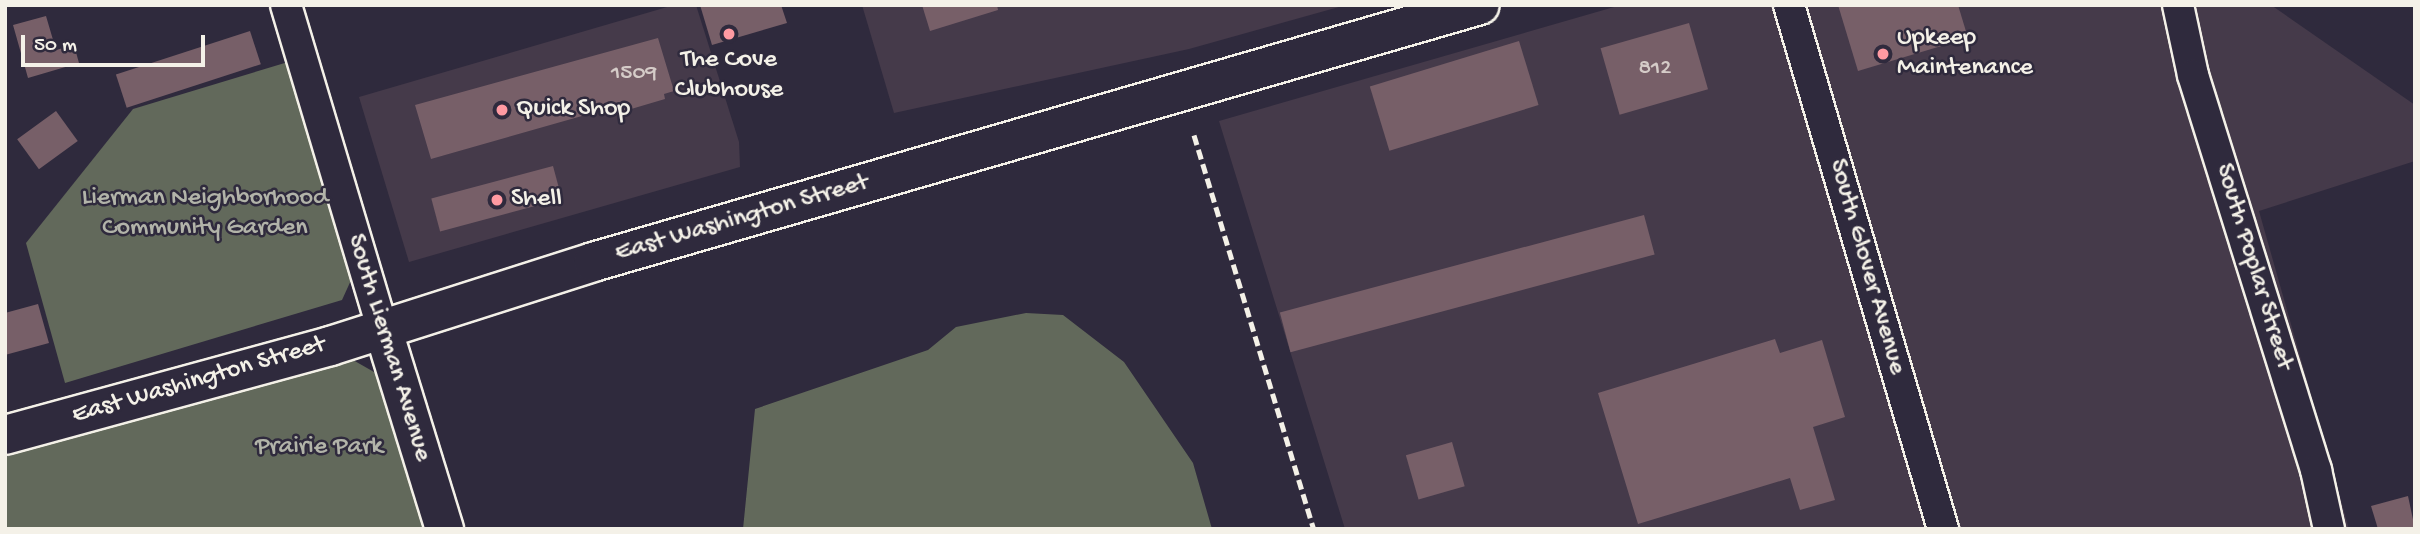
<!DOCTYPE html>
<style>
body{margin:0}
#map{position:relative;width:2420px;height:534px;overflow:hidden;background:#2f2a3d;font-family:"Gochi Hand",sans-serif}
div>[style]{position:absolute}
.built>*{inset:0;background:#453a4a}
.green>*{inset:0;background:#62695b}
.building>*{inset:0;background:#775f68;transform-origin:0 0}
.roads{filter:drop-shadow(2px 0 #f4f1e8) drop-shadow(-2px 0 #f4f1e8) drop-shadow(0 2px #f4f1e8) drop-shadow(0 -2px #f4f1e8)}
.minor>*{height:30px;margin:-15px;padding:0 15px;transform-origin:15px;border-radius:15px;background:#2f2a3d}
.tertiary>*{height:37px;margin:-18.5px;padding:0 18.5px;transform-origin:18.5px;border-radius:18.5px;background:#2f2a3d}
.secondary>*{height:38px;margin:-19px;padding:0 19px;transform-origin:19px;border-radius:19px;background:#2f2a3d}
.rail>*{height:5px;margin-top:-2.5px;transform-origin:0;background:repeating-linear-gradient(90deg,#f4f1e8 0 10px,transparent 0 15px)}
.dots>*{width:19px;height:19px;translate:-50% -50%;box-sizing:border-box;border:4px solid #2f2a3d;border-radius:50%}
span{translate:-50% -50%;white-space:nowrap;text-align:center;line-height:1.15;-webkit-text-stroke:5px #2f2a3d;paint-order:stroke}
.number-label{font-size:23px;color:#d5ccc8}
.number-label span{-webkit-text-stroke-width:0}
.poi-label{font-size:26px;color:#f4f1e8}
.left{translate:0 -50%;text-align:left}
.park-label{font-size:26px;color:#b2b4a9}
.street-label{font-size:26px;color:#f4f1e8}
.frame{position:absolute;inset:0;border:7px solid #f4f1e8;pointer-events:none}
.scale{position:absolute;left:21px;top:35px;width:184px;height:32px;box-sizing:border-box;border:4px solid #f4f1e8;border-top:0;padding-left:9px;font-size:21px;line-height:24px;white-space:nowrap;color:#f4f1e8;-webkit-text-stroke:5px #2f2a3d;paint-order:stroke}
</style>
<div id="map">
<div class="built">
<i style="clip-path:polygon(674px 5px,696px 5px,739px 142px,740px 167px,409px 262px,359px 97px)"></i>
<i style="clip-path:polygon(862px 5px,1346px 5px,1189px 49px,894px 113px)"></i>
<i style="clip-path:polygon(1621px 5px,2271px 5px,2415px 105px,2415px 161px,2259px 211px,2349px 529px,1345px 529px,1219px 121px)"></i>
</div>
<div class="green">
<i style="clip-path:polygon(288px 62px,352px 278px,342px 300px,65px 383px,26px 243px,133px 109px)"></i>
<i style="clip-path:polygon(1026px 313px,1063px 315px,1124px 362px,1193px 463px,1212px 529px,743px 529px,755px 409px,928px 350px,956px 327px)"></i>
<i style="clip-path:polygon(338px 360px,353px 360px,381px 376px,427px 529px,5px 529px,5px 457px)"></i>
</div>
<div class="building">
<i style="clip-path:polygon(700px 5px,781px 5px,787px 23px,712px 45px)"></i>
<i style="clip-path:polygon(922px 5px,997px 5px,998px 10px,930px 31px)"></i>
<i style="clip-path:polygon(1838px 5px,1958px 5px,1968px 38px,1858px 71px)"></i>
<i style="clip-path:polygon(46px 16px,56px 50px,74px 45px,79px 63px,28px 78px,13px 25px)"></i>
<i style="left:1689px;top:23px;width:69px;height:92px;rotate:74deg"></i>
<i style="left:250px;top:31px;width:35px;height:141px;rotate:72deg"></i>
<i style="clip-path:polygon(658px 38px,674px 91px,664px 94px,665px 99px,621px 112px,610px 108px,431px 159px,415px 105px)"></i>
<i style="left:1519px;top:41px;width:67px;height:156px;rotate:73deg"></i>
<i style="left:56px;top:111px;width:37px;height:48px;rotate:54deg"></i>
<i style="left:553px;top:166px;width:34px;height:126px;rotate:75deg"></i>
<i style="left:1644px;top:215px;width:41px;height:377px;rotate:75deg"></i>
<i style="clip-path:polygon(38px 304px,49px 343px,5px 355px,5px 313px)"></i>
<i style="clip-path:polygon(1775px 339px,1780px 353px,1822px 340px,1845px 417px,1813px 427px,1835px 500px,1800px 510px,1790px 478px,1638px 524px,1598px 393px)"></i>
<i style="left:1452px;top:442px;width:46px;height:48px;rotate:74deg"></i>
<i style="clip-path:polygon(2408px 496px,2415px 529px,2378px 529px,2371px 506px)"></i>
</div>
<div class="roads">
<div class="minor">
<i style="left:286px;top:5px;width:336px;rotate:73.4deg"></i>
<i style="left:1789px;top:5px;width:546px;rotate:73.62deg"></i>
<i style="left:2178px;top:5px;width:72px;rotate:77.9deg"></i>
<i style="left:2193px;top:75px;width:414px;rotate:72.7deg"></i>
<i style="left:2316px;top:470px;width:60px;rotate:77.6deg"></i>
</div>
<div class="tertiary">
<i style="left:382px;top:327px;width:211px;rotate:72.9deg"></i>
</div>
<div class="secondary">
<i style="left:5px;top:435px;width:337px;rotate:-15.3deg"></i>
<i style="left:330px;top:346px;width:276px;rotate:-17.7deg"></i>
<i style="left:593px;top:262px;width:923px;rotate:-16.16deg"></i>
</div>
</div>
<div class="rail">
<i style="left:1194px;top:135px;width:412px;rotate:73.1deg"></i>
</div>
<div class="dots">
<i style="left:729px;top:34px;background:#ff9aa2"></i>
<i style="left:1883px;top:54px;background:#ff9aa2"></i>
<i style="left:502px;top:110px;background:#ff9aa2"></i>
<i style="left:497px;top:200px;background:#ff9aa2"></i>
</div>
<div class="number-label">
<span style="left:1655px;top:69px">812</span>
<span style="left:634px;top:74px">1509</span>
</div>
<div class="poi-label">
<span class="left" style="left:1897px;top:54px">Upkeep<br>Maintenance</span>
<span style="left:729px;top:76px">The Cove<br>Clubhouse</span>
<span class="left" style="left:516px;top:110px">Quick Shop</span>
<span class="left" style="left:511px;top:200px">Shell</span>
</div>
<div class="park-label">
<span style="left:205px;top:214px">Lierman Neighborhood<br>Community Garden</span>
<span style="left:319px;top:448px">Prairie Park</span>
</div>
<div class="street-label">
<span style="left:742px;top:219px;rotate:-16deg">East Washington Street</span>
<span style="left:1866px;top:267px;rotate:74deg">South Glover Avenue</span>
<span style="left:2253px;top:267px;rotate:73deg">South Poplar Street</span>
<span style="left:388px;top:348px;rotate:73deg">South Lierman Avenue</span>
<span style="left:199px;top:381px;rotate:-16deg">East Washington Street</span>
</div>
<div class="frame"></div>
<div class="scale">50 m</div>
</div>
